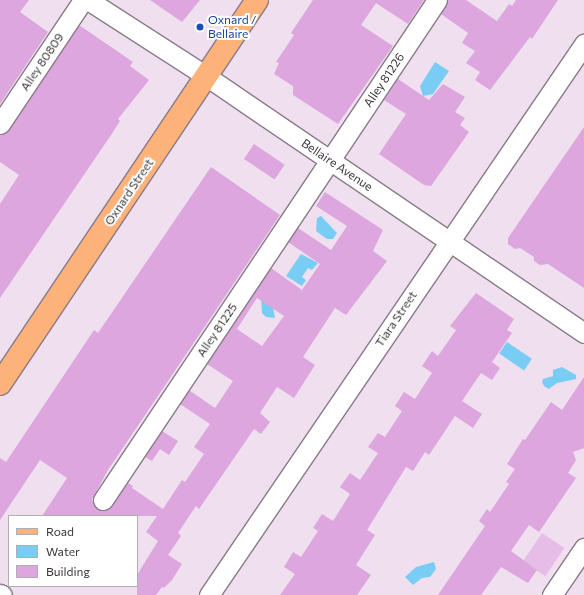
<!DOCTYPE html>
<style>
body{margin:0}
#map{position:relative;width:584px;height:595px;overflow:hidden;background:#efdfef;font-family:Commissioner,sans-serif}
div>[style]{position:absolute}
.green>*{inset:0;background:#e6bde7;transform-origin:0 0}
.water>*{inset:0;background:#79cdf4;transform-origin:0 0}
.building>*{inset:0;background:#dda6de;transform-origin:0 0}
.roads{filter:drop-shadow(1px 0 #897b89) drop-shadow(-1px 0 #897b89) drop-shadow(0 1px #897b89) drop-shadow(0 -1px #897b89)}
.minor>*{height:19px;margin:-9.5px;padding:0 9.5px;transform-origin:9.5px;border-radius:9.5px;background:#fff}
.major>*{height:22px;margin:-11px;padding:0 11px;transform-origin:11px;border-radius:11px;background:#fdb279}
.dots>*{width:11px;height:11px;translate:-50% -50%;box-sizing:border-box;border:2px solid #fff;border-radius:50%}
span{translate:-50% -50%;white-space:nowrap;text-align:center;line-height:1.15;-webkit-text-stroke:4px #fff;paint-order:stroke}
.transit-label{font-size:12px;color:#164399}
.left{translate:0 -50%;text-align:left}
.street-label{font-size:12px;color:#3a343b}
.legend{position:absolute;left:8px;top:515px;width:130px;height:72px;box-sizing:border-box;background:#fff;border:1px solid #b0aeb1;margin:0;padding:5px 7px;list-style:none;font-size:12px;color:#3a343b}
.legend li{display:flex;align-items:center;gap:8px;height:20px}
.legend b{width:20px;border:1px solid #b0aeb1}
</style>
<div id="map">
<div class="green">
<i style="left:542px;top:533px;width:27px;height:34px;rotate:34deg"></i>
</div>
<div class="water">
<i style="clip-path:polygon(435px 62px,449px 71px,433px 94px,423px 96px,420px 86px)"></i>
<i style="clip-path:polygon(321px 216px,335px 231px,337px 233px,333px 239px,327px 239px,316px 231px,317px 218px)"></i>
<i style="clip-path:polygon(301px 254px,318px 263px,312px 270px,308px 268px,302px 277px,306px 280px,302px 286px,286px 276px)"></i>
<i style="clip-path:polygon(261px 298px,273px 307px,275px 318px,266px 317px,262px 313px)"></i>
<i style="left:507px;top:342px;width:30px;height:14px;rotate:34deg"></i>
<i style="clip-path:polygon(562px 367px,576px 375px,576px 379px,557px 383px,549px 389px,544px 386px,542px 382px,543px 379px,553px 376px,553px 370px)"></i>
<i style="clip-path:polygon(434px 562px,436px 569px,430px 577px,422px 578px,413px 585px,405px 577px,416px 567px)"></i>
</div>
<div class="building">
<i style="clip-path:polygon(0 0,29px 0,20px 12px,48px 32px,0 104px)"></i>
<i style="clip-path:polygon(150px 0,200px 0,182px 22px)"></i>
<i style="clip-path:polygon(313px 0,424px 0,408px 24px,376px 3px,361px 25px,393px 46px,338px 124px,293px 95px,293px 86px,274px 74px,279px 63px,276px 62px,294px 35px,291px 33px)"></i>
<i style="clip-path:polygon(448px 0,466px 0,497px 21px,509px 4px,512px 6px,516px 0,558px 0,532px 39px,530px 37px,490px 90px,475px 80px,480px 72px,466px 63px,475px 51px,462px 43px,468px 33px,441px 14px)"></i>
<i style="clip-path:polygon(79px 25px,133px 62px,130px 66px,149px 80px,118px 119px,120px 121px,111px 135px,0 298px,0 204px,19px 175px,0 162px,0 135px,9px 130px)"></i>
<i style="clip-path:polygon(398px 79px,429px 100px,443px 84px,465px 97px,455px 112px,465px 118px,460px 125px,469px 132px,431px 186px,424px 185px,379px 154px,406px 114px,384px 100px)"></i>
<i style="clip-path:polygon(584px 127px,584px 288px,548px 264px,540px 265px,534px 261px,534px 257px,520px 248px,515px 249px,508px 244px,508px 238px)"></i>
<i style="left:254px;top:144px;width:37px;height:18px;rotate:34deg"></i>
<i style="clip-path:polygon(evenodd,211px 167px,280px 215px,108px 470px,92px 499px,97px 509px,108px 510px,128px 483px,133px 486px,132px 488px,163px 509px,182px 480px,185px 482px,204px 454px,194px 447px,210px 424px,180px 404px,189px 390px,215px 408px,233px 381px,207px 364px,271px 268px,302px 290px,320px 264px,288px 242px,298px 228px,331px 250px,347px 226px,316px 206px,325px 192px,383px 230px,373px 251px,387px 261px,346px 315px,335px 308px,303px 357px,315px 365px,294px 398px,277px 387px,260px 413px,270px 422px,261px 434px,254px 429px,199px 509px,196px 506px,178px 533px,181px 536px,168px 555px,182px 564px,172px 580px,164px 588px,162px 587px,156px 595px,137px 595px,137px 575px,158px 541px,146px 532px,157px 516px,42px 516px,67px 478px,40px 460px,0 520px,0 458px,6px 462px,94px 330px,98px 333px,211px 167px,257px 298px,284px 316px,262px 346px,237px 329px,257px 298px)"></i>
<i style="clip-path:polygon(476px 293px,514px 319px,507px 330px,512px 333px,492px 362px,500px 368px,492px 380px,481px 373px,462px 401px,482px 414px,473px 428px,455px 416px,429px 455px,425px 452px,413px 471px,406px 467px,367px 530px,375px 535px,356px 565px,371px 575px,357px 595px,280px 595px,295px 574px,284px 567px,293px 552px,301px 557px,318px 531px,313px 528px,322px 514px,333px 521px,350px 494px,340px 487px,350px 473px,360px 480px,378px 453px,368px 447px,378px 433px,385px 437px,402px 411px,395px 406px,404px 392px,415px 399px,432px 373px,422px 366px,432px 351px,438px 356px,456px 330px,450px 326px)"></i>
<i style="clip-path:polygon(584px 377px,584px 448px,573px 452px,576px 460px,568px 473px,576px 478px,539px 532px,529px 525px,511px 551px,537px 570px,528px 583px,501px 567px,481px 595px,438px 595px,485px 526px,479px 521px,487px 509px,490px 512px,509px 484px,506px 482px,515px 469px,507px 464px,523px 439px,525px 440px,551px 402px,562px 410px)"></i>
<i style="clip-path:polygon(162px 431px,178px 441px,169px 455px,160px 449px,152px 461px,145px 457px)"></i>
</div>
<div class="roads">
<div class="minor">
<i style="left:88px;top:0;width:140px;rotate:32.8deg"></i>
<i style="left:206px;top:76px;width:457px;rotate:34.2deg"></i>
<i style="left:0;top:124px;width:149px;rotate:-56.2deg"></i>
<i style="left:103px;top:500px;width:601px;rotate:-56.26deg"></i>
<i style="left:0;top:594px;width:2px;rotate:27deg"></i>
<i style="left:209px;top:595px;width:667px;rotate:-55.76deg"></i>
<i style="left:552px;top:595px;width:57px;rotate:-55.8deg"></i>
</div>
<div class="major">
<i style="left:0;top:384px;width:462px;rotate:-56.2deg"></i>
</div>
</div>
<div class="dots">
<i style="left:200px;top:27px;background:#1a4fb4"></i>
</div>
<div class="transit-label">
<span class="left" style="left:208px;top:27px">Oxnard /<br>Bellaire</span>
</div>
<div class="street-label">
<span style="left:42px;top:62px;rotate:-56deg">Alley 80809</span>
<span style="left:384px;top:80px;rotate:-56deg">Alley 81226</span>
<span style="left:337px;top:165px;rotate:34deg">Bellaire Avenue</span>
<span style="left:129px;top:192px;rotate:-56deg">Oxnard Street</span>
<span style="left:396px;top:319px;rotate:-56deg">Tiara Street</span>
<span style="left:217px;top:330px;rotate:-56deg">Alley 81225</span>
</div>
<ul class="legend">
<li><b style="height:5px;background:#fdb279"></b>Road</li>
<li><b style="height:11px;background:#79cdf4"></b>Water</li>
<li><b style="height:11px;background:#dda6de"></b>Building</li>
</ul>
</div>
